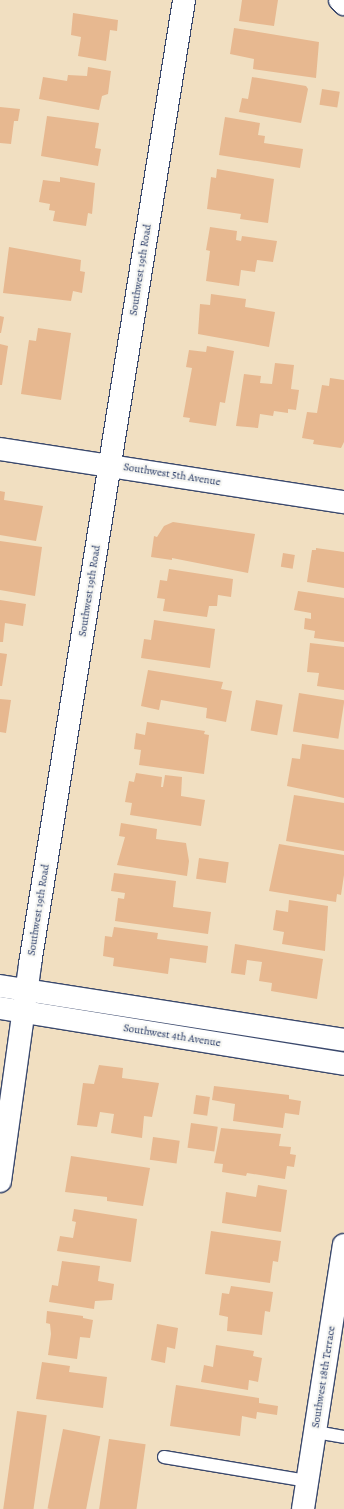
<!DOCTYPE html>
<style>
body{margin:0}
#map{position:relative;width:344px;height:1509px;overflow:hidden;background:#f1dfc1;font-family:Alegreya,serif}
div>[style]{position:absolute}
.building>*{inset:0;background:#e7b890;transform-origin:0 0}
.roads{filter:drop-shadow(1px 0 #3b496d) drop-shadow(-1px 0 #3b496d) drop-shadow(0 1px #3b496d) drop-shadow(0 -1px #3b496d)}
.service>*{height:12px;margin:-6px;padding:0 6px;transform-origin:6px;border-radius:6px;background:#fff}
.minor>*{height:22px;margin:-11px;padding:0 11px;transform-origin:11px;border-radius:11px;background:#fff}
.tertiary>*{height:22px;margin:-11px;padding:0 11px;transform-origin:11px;border-radius:11px;background:#fff}
span{translate:-50% -50%;white-space:nowrap;text-align:center;line-height:1.15;-webkit-text-stroke:4px #f6f6f2;paint-order:stroke}
.street-label{font-size:11px;color:#1b2f5e}
</style>
<div id="map">
<div class="building">
<i style="clip-path:polygon(242px 0,278px 0,274px 26px,239px 21px)"></i>
<i style="clip-path:polygon(73px 13px,118px 20px,117px 31px,110px 30px,106px 61px,78px 56px,81px 37px,71px 35px)"></i>
<i style="clip-path:polygon(234px 28px,319px 42px,316px 78px,253px 69px,254px 59px,230px 54px)"></i>
<i style="clip-path:polygon(88px 67px,111px 71px,108px 94px,102px 96px,99px 110px,39px 99px,43px 77px,67px 81px,68px 75px,87px 76px)"></i>
<i style="clip-path:polygon(252px 77px,306px 86px,308px 89px,301px 123px,239px 112px,242px 98px,248px 99px)"></i>
<i style="left:322px;top:89px;width:18px;height:16px;rotate:9deg"></i>
<i style="clip-path:polygon(0 107px,20px 109px,18px 121px,14px 121px,11px 144px,0 143px)"></i>
<i style="clip-path:polygon(47px 116px,99px 123px,95px 148px,101px 149px,98px 166px,41px 156px)"></i>
<i style="clip-path:polygon(225px 117px,260px 123px,258px 135px,265px 136px,264px 143px,303px 149px,300px 168px,219px 155px)"></i>
<i style="clip-path:polygon(217px 169px,274px 179px,268px 223px,240px 219px,241px 214px,207px 209px,211px 177px,216px 178px)"></i>
<i style="clip-path:polygon(60px 177px,95px 183px,92px 214px,88px 213px,86px 226px,53px 221px,55px 211px,49px 210px,50px 204px,39px 202px,43px 180px,60px 182px)"></i>
<i style="clip-path:polygon(210px 227px,237px 231px,236px 240px,241px 241px,242px 236px,277px 241px,273px 262px,257px 260px,255px 272px,241px 270px,239px 286px,206px 281px,210px 251px,206px 250px)"></i>
<i style="clip-path:polygon(9px 247px,81px 260px,80px 271px,85px 272px,82px 293px,73px 291px,71px 301px,3px 293px)"></i>
<i style="clip-path:polygon(211px 294px,246px 299px,245px 307px,275px 312px,269px 347px,198px 334px,200px 304px,210px 305px)"></i>
<i style="clip-path:polygon(0 316px,4px 317px,1px 333px,0 333px)"></i>
<i style="clip-path:polygon(38px 328px,71px 333px,61px 400px,21px 394px,29px 340px,36px 341px)"></i>
<i style="clip-path:polygon(0 344px,8px 346px,2px 385px,0 385px)"></i>
<i style="clip-path:polygon(207px 346px,234px 351px,225px 403px,220px 402px,216px 426px,189px 422px,190px 418px,183px 417px,192px 368px,186px 367px,189px 350px,206px 352px)"></i>
<i style="clip-path:polygon(275px 363px,294px 365px,291px 389px,299px 390px,296px 410px,288px 409px,288px 413px,274px 411px,273px 416px,260px 414px,258px 428px,236px 426px,244px 374px,261px 376px,260px 383px,272px 384px)"></i>
<i style="clip-path:polygon(330px 378px,344px 380px,344px 442px,341px 448px,313px 444px,314px 440px,302px 438px,307px 412px,317px 413px,322px 385px,329px 386px)"></i>
<i style="clip-path:polygon(0 491px,5px 492px,4px 500px,43px 506px,36px 541px,0 535px)"></i>
<i style="clip-path:polygon(173px 522px,255px 534px,248px 573px,172px 558px,172px 560px,151px 557px,154px 536px,157px 537px,164px 526px)"></i>
<i style="clip-path:polygon(0 541px,42px 547px,35px 596px,0 590px)"></i>
<i style="clip-path:polygon(316px 548px,344px 552px,344px 588px,307px 582px,312px 550px,316px 550px)"></i>
<i style="left:283px;top:553px;width:12px;height:14px;rotate:9deg"></i>
<i style="clip-path:polygon(169px 569px,233px 579px,231px 597px,218px 595px,217px 606px,209px 606px,207px 617px,163px 611px,165px 599px,157px 598px,160px 580px,167px 581px)"></i>
<i style="clip-path:polygon(298px 591px,344px 598px,344px 642px,314px 638px,315px 631px,304px 629px,305px 618px,311px 619px,311px 613px,294px 610px)"></i>
<i style="clip-path:polygon(0 600px,26px 604px,23px 626px,5px 623px,3px 642px,0 642px)"></i>
<i style="clip-path:polygon(154px 620px,215px 629px,210px 668px,141px 658px,144px 639px,151px 640px)"></i>
<i style="clip-path:polygon(310px 643px,344px 647px,344px 690px,317px 686px,319px 673px,307px 672px)"></i>
<i style="clip-path:polygon(0 653px,7px 654px,2px 686px,0 686px)"></i>
<i style="clip-path:polygon(148px 670px,223px 682px,221px 689px,232px 691px,226px 722px,206px 718px,207px 708px,161px 700px,159px 710px,141px 706px)"></i>
<i style="left:299px;top:693px;width:46px;height:39px;rotate:9deg"></i>
<i style="clip-path:polygon(0 699px,11px 700px,6px 733px,0 732px)"></i>
<i style="left:256px;top:700px;width:27px;height:31px;rotate:10deg"></i>
<i style="clip-path:polygon(147px 722px,205px 731px,204px 734px,209px 735px,204px 774px,139px 765px,141px 750px,134px 749px,136px 733px,145px 735px)"></i>
<i style="clip-path:polygon(302px 744px,344px 750px,344px 798px,287px 786px,292px 758px,300px 759px)"></i>
<i style="clip-path:polygon(136px 773px,162px 777px,161px 787px,163px 787px,165px 775px,182px 777px,181px 796px,205px 800px,201px 826px,130px 815px,132px 803px,125px 802px,129px 781px,134px 782px)"></i>
<i style="clip-path:polygon(294px 795px,344px 803px,344px 851px,286px 841px)"></i>
<i style="clip-path:polygon(121px 823px,157px 829px,156px 839px,186px 843px,189px 861px,187px 876px,117px 865px,125px 837px,119px 836px)"></i>
<i style="clip-path:polygon(279px 844px,344px 855px,344px 875px,341px 895px,337px 894px,336px 902px,269px 891px)"></i>
<i style="left:199px;top:858px;width:30px;height:21px;rotate:8deg"></i>
<i style="clip-path:polygon(114px 873px,176px 881px,173px 907px,211px 912px,208px 934px,115px 921px,118px 898px,124px 899px,125px 893px,111px 891px)"></i>
<i style="clip-path:polygon(289px 900px,328px 906px,325px 951px,282px 944px,284px 932px,273px 930px,276px 910px,288px 912px)"></i>
<i style="clip-path:polygon(114px 927px,158px 933px,157px 939px,208px 946px,206px 963px,170px 958px,168px 974px,113px 966px,114px 958px,103px 956px,105px 936px,112px 937px)"></i>
<i style="clip-path:polygon(235px 944px,323px 959px,317px 999px,271px 991px,272px 983px,259px 981px,262px 962px,247px 960px,245px 975px,231px 973px)"></i>
<i style="clip-path:polygon(99px 1065px,123px 1068px,122px 1078px,159px 1083px,152px 1117px,144px 1116px,142px 1138px,111px 1133px,114px 1114px,100px 1112px,97px 1127px,77px 1125px,83px 1083px,94px 1084px)"></i>
<i style="clip-path:polygon(214px 1086px,289px 1095px,289px 1099px,301px 1101px,299px 1115px,285px 1113px,283px 1128px,233px 1121px,235px 1104px,212px 1100px)"></i>
<i style="left:196px;top:1095px;width:14px;height:19px;rotate:8deg"></i>
<i style="left:191px;top:1123px;width:27px;height:25px;rotate:8deg"></i>
<i style="clip-path:polygon(221px 1128px,281px 1134px,279px 1146px,291px 1147px,290px 1154px,296px 1155px,294px 1167px,287px 1166px,285px 1179px,247px 1173px,246px 1176px,222px 1172px,223px 1164px,214px 1163px)"></i>
<i style="left:153px;top:1137px;width:27px;height:23px;rotate:8deg"></i>
<i style="clip-path:polygon(71px 1156px,150px 1168px,143px 1206px,107px 1201px,107px 1197px,65px 1192px)"></i>
<i style="clip-path:polygon(258px 1185px,287px 1190px,281px 1232px,222px 1223px,226px 1192px,256px 1197px)"></i>
<i style="clip-path:polygon(74px 1209px,137px 1219px,131px 1262px,57px 1251px,60px 1236px,73px 1238px,76px 1222px,72px 1221px)"></i>
<i style="clip-path:polygon(211px 1231px,281px 1241px,278px 1262px,273px 1261px,270px 1283px,205px 1274px)"></i>
<i style="clip-path:polygon(62px 1261px,100px 1266px,98px 1281px,114px 1284px,112px 1300px,95px 1301px,94px 1309px,49px 1302px,52px 1285px,58px 1286px)"></i>
<i style="clip-path:polygon(231px 1286px,273px 1292px,270px 1312px,265px 1311px,262px 1335px,227px 1331px,228px 1317px,219px 1315px,222px 1293px,229px 1294px)"></i>
<i style="clip-path:polygon(47px 1311px,83px 1316px,83px 1318px,93px 1320px,90px 1338px,80px 1337px,77px 1359px,48px 1355px,51px 1334px,50px 1324px,46px 1323px)"></i>
<i style="clip-path:polygon(157px 1324px,178px 1328px,175px 1349px,167px 1347px,165px 1363px,151px 1360px)"></i>
<i style="clip-path:polygon(216px 1345px,254px 1351px,253px 1356px,262px 1358px,258px 1382px,249px 1380px,248px 1390px,201px 1382px,204px 1365px,213px 1367px)"></i>
<i style="clip-path:polygon(42px 1362px,70px 1366px,69px 1372px,107px 1377px,103px 1408px,36px 1399px)"></i>
<i style="clip-path:polygon(176px 1385px,259px 1398px,259px 1403px,278px 1406px,277px 1415px,257px 1412px,256px 1419px,242px 1416px,240px 1436px,170px 1426px)"></i>
<i style="left:17px;top:1411px;width:30px;height:99px;rotate:8deg"></i>
<i style="left:63px;top:1429px;width:38px;height:81px;rotate:11deg"></i>
<i style="left:109px;top:1439px;width:37px;height:71px;rotate:8deg"></i>
</div>
<div class="roads">
<div class="service">
<i style="left:316px;top:1432px;width:28px;rotate:10deg"></i>
<i style="left:164px;top:1457px;width:146px;rotate:9.5deg"></i>
</div>
<div class="minor">
<i style="left:0;top:449px;width:348px;rotate:8.8deg"></i>
<i style="left:0;top:986px;width:348px;rotate:8.9deg"></i>
<i style="left:0;top:1008px;width:349px;rotate:9.2deg"></i>
<i style="left:0;top:1181px;width:219px;rotate:-82.1deg"></i>
<i style="left:30px;top:964px;width:976px;rotate:-80.92deg"></i>
<i style="left:303px;top:1509px;width:267px;rotate:-81.2deg"></i>
</div>
<div class="tertiary">
<i style="left:340px;top:0;width:6px;rotate:45deg"></i>
</div>
</div>
<div class="street-label">
<span style="left:141px;top:270px;rotate:-81deg">Southwest 19th Road</span>
<span style="left:172px;top:475px;rotate:9deg">Southwest 5th Avenue</span>
<span style="left:90px;top:591px;rotate:-81deg">Southwest 19th Road</span>
<span style="left:39px;top:910px;rotate:-81deg">Southwest 19th Road</span>
<span style="left:172px;top:1036px;rotate:9deg">Southwest 4th Avenue</span>
<span style="left:324px;top:1377px;rotate:-81deg">Southwest 18th Terrace</span>
</div>
</div>
